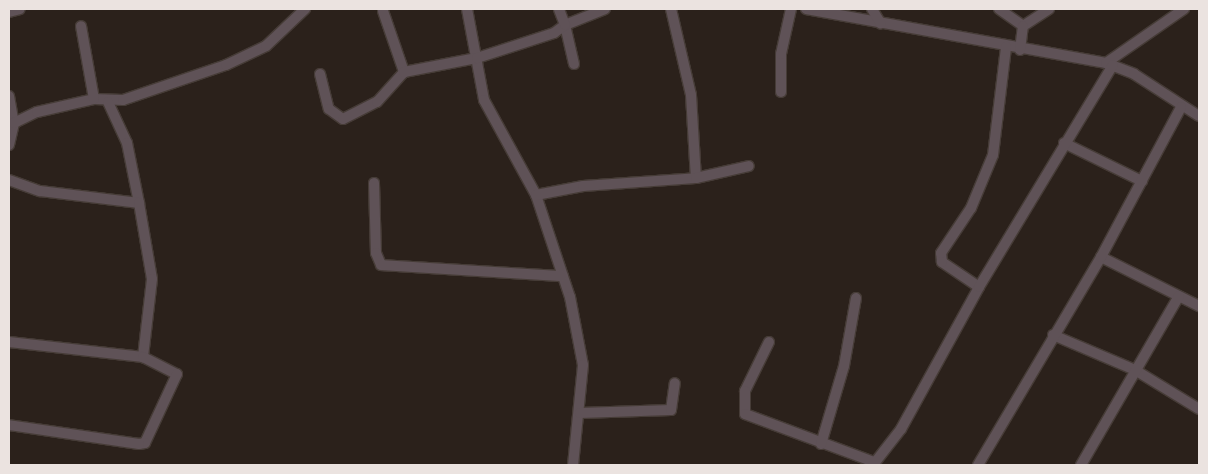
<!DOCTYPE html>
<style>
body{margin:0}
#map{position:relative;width:1208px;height:474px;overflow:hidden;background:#2b211b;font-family:Figtree,sans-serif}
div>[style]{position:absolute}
.roads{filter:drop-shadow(1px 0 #463c37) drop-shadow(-1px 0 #463c37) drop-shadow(0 1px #463c37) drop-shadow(0 -1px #463c37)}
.street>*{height:10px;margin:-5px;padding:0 5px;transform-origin:5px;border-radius:5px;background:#5f5257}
span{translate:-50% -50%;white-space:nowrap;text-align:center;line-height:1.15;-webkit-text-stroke:5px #2b211b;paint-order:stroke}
.frame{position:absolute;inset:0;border:10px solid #ebe3e0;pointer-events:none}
</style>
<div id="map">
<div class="roads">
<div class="street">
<i style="left:467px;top:9px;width:93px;rotate:79.4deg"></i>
<i style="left:484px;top:100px;width:108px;rotate:61.3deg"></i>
<i style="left:536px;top:195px;width:108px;rotate:71.6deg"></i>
<i style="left:570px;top:297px;width:69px;rotate:79.2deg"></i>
<i style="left:583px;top:365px;width:100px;rotate:95.7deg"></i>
<i style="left:671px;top:9px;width:88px;rotate:76.9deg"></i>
<i style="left:691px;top:95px;width:83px;rotate:86.6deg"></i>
<i style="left:806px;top:9px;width:305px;rotate:10.2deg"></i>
<i style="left:1106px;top:63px;width:30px;rotate:21deg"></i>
<i style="left:1134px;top:74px;width:77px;rotate:32.9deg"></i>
<i style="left:872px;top:9px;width:17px;rotate:59deg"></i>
<i style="left:999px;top:9px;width:29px;rotate:35deg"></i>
<i style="left:383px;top:11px;width:65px;rotate:71deg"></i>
<i style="left:9px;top:12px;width:11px;rotate:-15deg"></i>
<i style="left:1023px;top:26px;width:31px;rotate:-33deg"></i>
<i style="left:1020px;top:50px;width:24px;rotate:-83deg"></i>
<i style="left:1106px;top:63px;width:95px;rotate:-34.7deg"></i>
<i style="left:574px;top:64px;width:40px;rotate:-103deg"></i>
<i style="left:565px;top:25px;width:43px;rotate:-21.8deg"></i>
<i style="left:320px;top:74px;width:36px;rotate:76deg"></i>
<i style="left:329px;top:109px;width:17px;rotate:36deg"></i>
<i style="left:343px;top:119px;width:38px;rotate:-27deg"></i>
<i style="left:377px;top:102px;width:40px;rotate:-48deg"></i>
<i style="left:404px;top:72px;width:74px;rotate:-10.9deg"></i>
<i style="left:477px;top:58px;width:81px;rotate:-18deg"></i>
<i style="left:554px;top:33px;width:14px;rotate:-36deg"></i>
<i style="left:565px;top:25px;width:17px;rotate:-111deg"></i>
<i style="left:781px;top:92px;width:38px;rotate:-90deg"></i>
<i style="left:781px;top:54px;width:46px;rotate:-77.5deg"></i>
<i style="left:9px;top:96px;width:27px;rotate:80deg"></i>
<i style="left:14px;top:123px;width:4px;rotate:180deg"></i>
<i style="left:94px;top:99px;width:29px;rotate:2deg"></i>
<i style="left:123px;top:100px;width:109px;rotate:-18.8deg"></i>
<i style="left:226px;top:65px;width:44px;rotate:-25.4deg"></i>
<i style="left:266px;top:46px;width:54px;rotate:-43.5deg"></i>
<i style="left:108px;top:102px;width:45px;rotate:65.1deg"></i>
<i style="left:127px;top:143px;width:61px;rotate:78.7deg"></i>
<i style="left:1064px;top:143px;width:87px;rotate:26deg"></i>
<i style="left:9px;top:145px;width:23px;rotate:-77deg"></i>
<i style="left:14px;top:123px;width:25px;rotate:-26deg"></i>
<i style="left:37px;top:112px;width:58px;rotate:-12.8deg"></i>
<i style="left:94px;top:99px;width:74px;rotate:-100.1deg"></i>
<i style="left:9px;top:180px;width:33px;rotate:20deg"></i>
<i style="left:40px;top:191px;width:100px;rotate:6.9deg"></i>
<i style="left:139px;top:203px;width:77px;rotate:80.3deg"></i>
<i style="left:152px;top:279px;width:79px;rotate:96.6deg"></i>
<i style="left:374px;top:183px;width:70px;rotate:88.4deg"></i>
<i style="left:376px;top:253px;width:13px;rotate:67deg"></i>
<i style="left:381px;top:265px;width:182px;rotate:3.5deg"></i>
<i style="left:536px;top:195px;width:48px;rotate:-10.8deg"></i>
<i style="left:583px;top:186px;width:113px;rotate:-4deg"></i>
<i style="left:696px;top:178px;width:54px;rotate:-12.8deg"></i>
<i style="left:1101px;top:257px;width:110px;rotate:26.6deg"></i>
<i style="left:979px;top:287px;width:45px;rotate:-146deg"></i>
<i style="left:942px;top:262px;width:9px;rotate:-96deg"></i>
<i style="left:941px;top:253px;width:54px;rotate:-56.3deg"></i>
<i style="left:971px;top:208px;width:57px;rotate:-67.5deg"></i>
<i style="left:993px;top:155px;width:109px;rotate:-83.1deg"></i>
<i style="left:1053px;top:335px;width:89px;rotate:23.1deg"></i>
<i style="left:1135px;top:370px;width:75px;rotate:31.4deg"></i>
<i style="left:9px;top:342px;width:135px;rotate:6.4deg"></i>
<i style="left:143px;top:357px;width:38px;rotate:27deg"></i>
<i style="left:177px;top:374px;width:76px;rotate:114.9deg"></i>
<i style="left:145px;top:443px;width:6px;rotate:171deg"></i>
<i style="left:139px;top:444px;width:131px;rotate:-171.7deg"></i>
<i style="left:769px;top:342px;width:55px;rotate:116.1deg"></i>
<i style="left:745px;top:391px;width:23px;rotate:90deg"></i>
<i style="left:745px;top:414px;width:138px;rotate:20.4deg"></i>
<i style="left:580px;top:413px;width:91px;rotate:-1.9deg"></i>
<i style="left:671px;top:410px;width:27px;rotate:-82deg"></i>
<i style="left:821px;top:444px;width:81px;rotate:-73.6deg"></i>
<i style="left:844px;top:366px;width:69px;rotate:-80deg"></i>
<i style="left:873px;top:465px;width:46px;rotate:-52.1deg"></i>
<i style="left:901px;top:429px;width:162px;rotate:-61.2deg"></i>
<i style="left:979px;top:287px;width:259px;rotate:-58.9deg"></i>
<i style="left:978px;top:465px;width:242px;rotate:-59.4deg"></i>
<i style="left:1101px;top:257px;width:170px;rotate:-61.9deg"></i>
<i style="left:1081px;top:465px;width:195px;rotate:-59.9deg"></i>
</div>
</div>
<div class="frame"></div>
</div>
